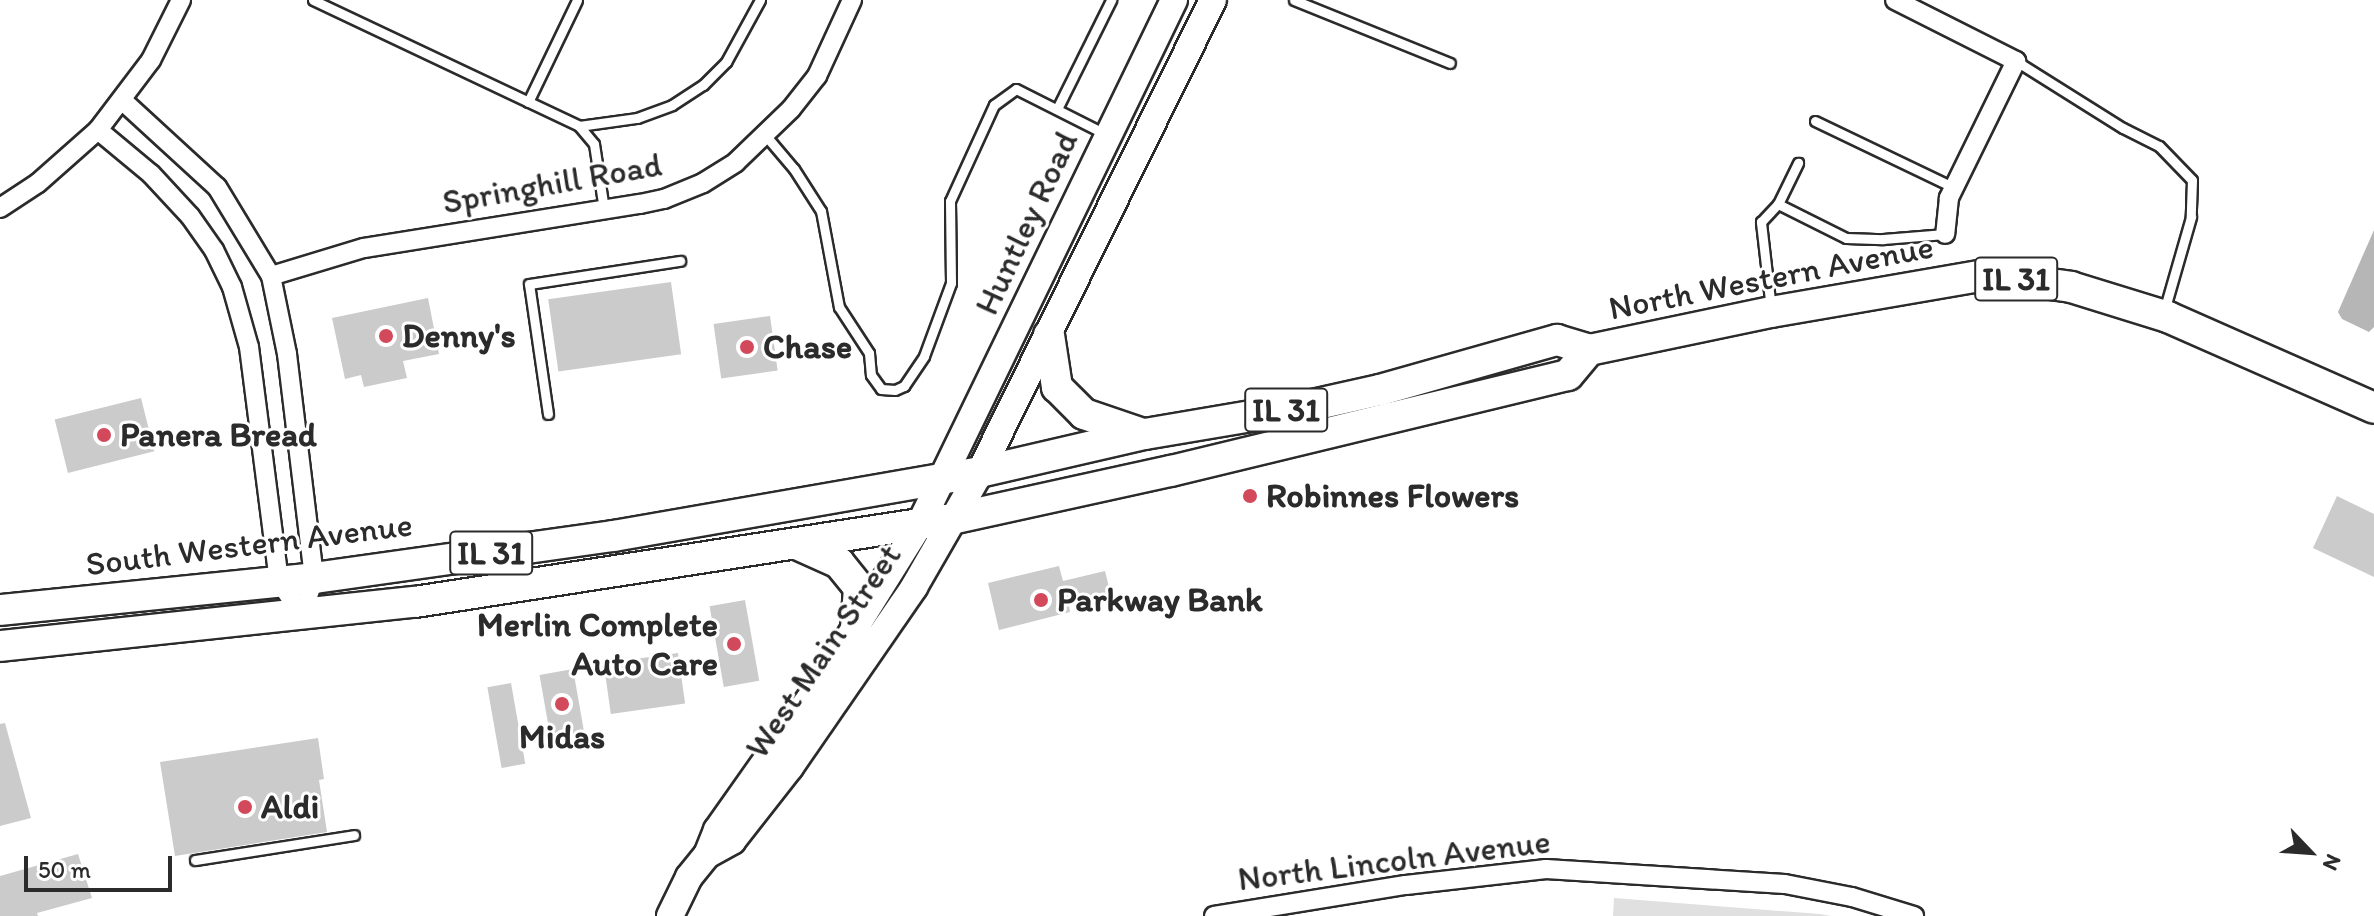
<!DOCTYPE html>
<style>
body{margin:0}
#map{position:relative;width:2374px;height:916px;overflow:hidden;background:#fff;font-family:Itim,sans-serif}
div>[style]{position:absolute}
.green>*{inset:0;background:#e0e0e0}
.water>*{inset:0;background:#b6b6b6}
.building>*{inset:0;background:#cbcbcb;transform-origin:0 0}
.roads{filter:drop-shadow(2px 0 #2b2b2b) drop-shadow(-2px 0 #2b2b2b) drop-shadow(0 2px #2b2b2b) drop-shadow(0 -2px #2b2b2b)}
.lane>*{height:9px;margin:-4.5px;padding:0 4.5px;transform-origin:4.5px;border-radius:4.5px;background:#fff}
.street>*{height:18px;margin:-9px;padding:0 9px;transform-origin:9px;border-radius:9px;background:#fff}
.secondary>*{height:26px;margin:-13px;padding:0 13px;transform-origin:13px;border-radius:13px;background:#fff}
.primary>*{height:30px;margin:-15px;padding:0 15px;transform-origin:15px;border-radius:15px;background:#fff}
.dots>*{width:22px;height:22px;translate:-50% -50%;box-sizing:border-box;border:4px solid #fff;border-radius:50%}
span{translate:-50% -50%;white-space:nowrap;text-align:center;line-height:1.15;-webkit-text-stroke:6px #fff;paint-order:stroke}
.shield-label span{padding:2px 6px;background:#fff;border:2px solid;border-radius:6px;-webkit-text-stroke-width:0}
.shield-label{font-size:32px;color:#2b2b2b;font-weight:700}
.street-label{font-size:34px;color:#2b2b2b}
.poi-label{font-size:34px;color:#2b2b2b;font-weight:700}
.left{translate:0 -50%;text-align:left}
.right{translate:-100% -50%;text-align:right}
.north{position:absolute;left:2270px;top:812px;width:80px;height:80px;-webkit-text-stroke:6px #fff;paint-order:stroke;rotate:115deg;font-size:22px;font-weight:700;line-height:32px;text-align:center;color:#2b2b2b}
.north::after{content:'';display:block;margin:auto;width:28px;height:36px;background:#2b2b2b;clip-path:polygon(50% 0,100% 100%,50% 72%,0 100%)}
.scale{position:absolute;left:24px;top:856px;width:148px;height:36px;box-sizing:border-box;border:4px solid #2b2b2b;border-top:0;padding-left:10px;font-size:24px;line-height:28px;white-space:nowrap;color:#2b2b2b;-webkit-text-stroke:6px #fff;paint-order:stroke}
</style>
<div id="map">
<div class="green">
<i style="clip-path:polygon(1614px 898px,1820px 914px,1831px 916px,1613px 916px)"></i>
</div>
<div class="water">
<i style="clip-path:polygon(2374px 230px,2374px 327px,2369px 332px,2342px 319px,2338px 312px)"></i>
</div>
<div class="building">
<i style="left:671px;top:282px;width:73px;height:124px;rotate:82deg"></i>
<i style="clip-path:polygon(428px 298px,439px 354px,403px 361px,407px 378px,364px 387px,361px 375px,345px 379px,332px 318px)"></i>
<i style="left:770px;top:316px;width:55px;height:57px;rotate:82deg"></i>
<i style="left:141px;top:398px;width:55px;height:89px;rotate:76deg"></i>
<i style="clip-path:polygon(2337px 496px,2374px 514px,2374px 577px,2313px 548px)"></i>
<i style="clip-path:polygon(1059px 566px,1063px 581px,1105px 571px,1111px 595px,1069px 605px,1070px 612px,999px 630px,988px 583px)"></i>
<i style="left:745px;top:600px;width:82px;height:36px;rotate:80deg"></i>
<i style="left:678px;top:653px;width:51px;height:75px;rotate:82deg"></i>
<i style="left:573px;top:669px;width:65px;height:34px;rotate:80deg"></i>
<i style="left:511px;top:683px;width:82px;height:24px;rotate:80deg"></i>
<i style="clip-path:polygon(5px 723px,31px 818px,0 826px,0 724px)"></i>
<i style="clip-path:polygon(318px 738px,324px 779px,319px 780px,327px 832px,175px 856px,160px 762px)"></i>
<i style="clip-path:polygon(78px 854px,92px 898px,37px 913px,38px 916px,0 916px,0 876px)"></i>
</div>
<div class="roads">
<div class="lane">
<i style="left:313px;top:0;width:294px;rotate:25.3deg"></i>
<i style="left:579px;top:126px;width:23px;rotate:50deg"></i>
<i style="left:594px;top:144px;width:66px;rotate:81.3deg"></i>
<i style="left:1294px;top:0;width:168px;rotate:22deg"></i>
<i style="left:2016px;top:61px;width:126px;rotate:32.1deg"></i>
<i style="left:2123px;top:128px;width:40px;rotate:26.6deg"></i>
<i style="left:2159px;top:146px;width:47px;rotate:45.9deg"></i>
<i style="left:2192px;top:180px;width:37px;rotate:92deg"></i>
<i style="left:2191px;top:217px;width:98px;rotate:106deg"></i>
<i style="left:528px;top:102px;width:113px;rotate:-64.3deg"></i>
<i style="left:1057px;top:109px;width:122px;rotate:-63.6deg"></i>
<i style="left:1815px;top:121px;width:155px;rotate:25.6deg"></i>
<i style="left:579px;top:126px;width:59px;rotate:-7.9deg"></i>
<i style="left:637px;top:118px;width:37px;rotate:-20deg"></i>
<i style="left:672px;top:105px;width:37px;rotate:-33deg"></i>
<i style="left:703px;top:85px;width:33px;rotate:-45deg"></i>
<i style="left:726px;top:62px;width:71px;rotate:-61.3deg"></i>
<i style="left:766px;top:136px;width:43px;rotate:49.7deg"></i>
<i style="left:794px;top:169px;width:50px;rotate:57.3deg"></i>
<i style="left:821px;top:211px;width:98px;rotate:79.4deg"></i>
<i style="left:839px;top:307px;width:55px;rotate:56.9deg"></i>
<i style="left:869px;top:353px;width:22px;rotate:85deg"></i>
<i style="left:871px;top:375px;width:17px;rotate:54deg"></i>
<i style="left:881px;top:389px;width:14px;rotate:4deg"></i>
<i style="left:895px;top:390px;width:10px;rotate:-24deg"></i>
<i style="left:904px;top:386px;width:36px;rotate:-56deg"></i>
<i style="left:924px;top:356px;width:78px;rotate:-69.7deg"></i>
<i style="left:951px;top:283px;width:82px;rotate:-90.7deg"></i>
<i style="left:950px;top:201px;width:106px;rotate:-65.4deg"></i>
<i style="left:994px;top:105px;width:27px;rotate:-36deg"></i>
<i style="left:1016px;top:89px;width:100px;rotate:26.8deg"></i>
<i style="left:1778px;top:204px;width:76px;rotate:26.6deg"></i>
<i style="left:1846px;top:238px;width:37px;rotate:2deg"></i>
<i style="left:1883px;top:239px;width:62px;rotate:-4.6deg"></i>
<i style="left:1771px;top:309px;width:88px;rotate:-96.6deg"></i>
<i style="left:1761px;top:222px;width:25px;rotate:-47deg"></i>
<i style="left:1778px;top:204px;width:46px;rotate:-64deg"></i>
<i style="left:548px;top:414px;width:131px;rotate:-98.3deg"></i>
<i style="left:529px;top:284px;width:153px;rotate:-8.7deg"></i>
<i style="left:195px;top:860px;width:161px;rotate:-8.9deg"></i>
</div>
<div class="street">
<i style="left:1895px;top:0;width:136px;rotate:26.8deg"></i>
<i style="left:2016px;top:61px;width:153px;rotate:116.1deg"></i>
<i style="left:1949px;top:198px;width:36px;rotate:96deg"></i>
<i style="left:123px;top:101px;width:127px;rotate:42.5deg"></i>
<i style="left:217px;top:187px;width:104px;rotate:58.8deg"></i>
<i style="left:271px;top:276px;width:80px;rotate:78.4deg"></i>
<i style="left:287px;top:354px;width:226px;rotate:83.1deg"></i>
<i style="left:314px;top:578px;width:39px;rotate:108deg"></i>
<i style="left:98px;top:130px;width:69px;rotate:39.7deg"></i>
<i style="left:151px;top:174px;width:57px;rotate:47.1deg"></i>
<i style="left:190px;top:216px;width:42px;rotate:54.8deg"></i>
<i style="left:214px;top:250px;width:41px;rotate:64.1deg"></i>
<i style="left:232px;top:287px;width:62px;rotate:74.2deg"></i>
<i style="left:249px;top:347px;width:236px;rotate:82.7deg"></i>
<i style="left:279px;top:581px;width:41px;rotate:55.9deg"></i>
<i style="left:0;top:208px;width:45px;rotate:-33.3deg"></i>
<i style="left:38px;top:183px;width:80px;rotate:-41.5deg"></i>
<i style="left:98px;top:130px;width:88px;rotate:-52.9deg"></i>
<i style="left:151px;top:60px;width:67px;rotate:-63.4deg"></i>
<i style="left:271px;top:276px;width:97px;rotate:-16.8deg"></i>
<i style="left:364px;top:248px;width:279px;rotate:-9.1deg"></i>
<i style="left:640px;top:204px;width:25px;rotate:-12deg"></i>
<i style="left:664px;top:199px;width:42px;rotate:-22.3deg"></i>
<i style="left:703px;top:183px;width:39px;rotate:-32deg"></i>
<i style="left:736px;top:162px;width:76px;rotate:-43.9deg"></i>
<i style="left:791px;top:109px;width:42px;rotate:-51.8deg"></i>
<i style="left:817px;top:76px;width:84px;rotate:-65.3deg"></i>
<i style="left:1214px;top:916px;width:194px;rotate:-9.2deg"></i>
<i style="left:1406px;top:885px;width:141px;rotate:-6.5deg"></i>
<i style="left:1546px;top:869px;width:239px;rotate:3.6deg"></i>
<i style="left:1785px;top:884px;width:68px;rotate:11deg"></i>
<i style="left:1852px;top:897px;width:65px;rotate:17deg"></i>
</div>
<div class="secondary">
<i style="left:707px;top:855px;width:29px;rotate:-29deg"></i>
<i style="left:732px;top:841px;width:94px;rotate:-51.9deg"></i>
<i style="left:790px;top:767px;width:219px;rotate:-55.4deg"></i>
<i style="left:914px;top:587px;width:133px;rotate:-60.1deg"></i>
<i style="left:980px;top:472px;width:526px;rotate:-63.73deg"></i>
<i style="left:670px;top:916px;width:43px;rotate:-64deg"></i>
<i style="left:689px;top:877px;width:28px;rotate:-51deg"></i>
<i style="left:707px;top:855px;width:27px;rotate:-68deg"></i>
<i style="left:717px;top:830px;width:175px;rotate:-54.8deg"></i>
<i style="left:818px;top:687px;width:195px;rotate:-58deg"></i>
<i style="left:921px;top:522px;width:580px;rotate:-64.14deg"></i>
</div>
<div class="primary">
<i style="left:1049px;top:335px;width:53px;rotate:81.3deg"></i>
<i style="left:1057px;top:387px;width:38px;rotate:45deg"></i>
<i style="left:1084px;top:414px;width:62px;rotate:18.7deg"></i>
<i style="left:799px;top:545px;width:44px;rotate:24.2deg"></i>
<i style="left:839px;top:563px;width:32px;rotate:51deg"></i>
<i style="left:859px;top:588px;width:40px;rotate:94.3deg"></i>
<i style="left:0;top:610px;width:316px;rotate:-5.8deg"></i>
<i style="left:314px;top:578px;width:303px;rotate:-8deg"></i>
<i style="left:614px;top:536px;width:372px;rotate:-9.9deg"></i>
<i style="left:980px;top:472px;width:169px;rotate:-13deg"></i>
<i style="left:1145px;top:434px;width:161px;rotate:-9.6deg"></i>
<i style="left:1304px;top:407px;width:78px;rotate:-12.6deg"></i>
<i style="left:1380px;top:390px;width:184px;rotate:-15.8deg"></i>
<i style="left:1557px;top:340px;width:34px;rotate:17deg"></i>
<i style="left:1589px;top:350px;width:186px;rotate:-11.8deg"></i>
<i style="left:1771px;top:312px;width:218px;rotate:-9.8deg"></i>
<i style="left:1986px;top:275px;width:86px;rotate:8deg"></i>
<i style="left:2071px;top:287px;width:102px;rotate:17.2deg"></i>
<i style="left:2168px;top:317px;width:225px;rotate:23.8deg"></i>
<i style="left:0;top:646px;width:417px;rotate:-6.1deg"></i>
<i style="left:415px;top:602px;width:543px;rotate:-8.79deg"></i>
<i style="left:952px;top:519px;width:224px;rotate:-12.4deg"></i>
<i style="left:1171px;top:471px;width:408px;rotate:-13.6deg"></i>
<i style="left:1568px;top:375px;width:33px;rotate:-50deg"></i>
</div>
</div>
<div class="dots">
<i style="left:386px;top:336px;background:#d1495b"></i>
<i style="left:747px;top:347px;background:#d1495b"></i>
<i style="left:104px;top:435px;background:#d1495b"></i>
<i style="left:1250px;top:496px;background:#d1495b"></i>
<i style="left:1041px;top:600px;background:#d1495b"></i>
<i style="left:734px;top:644px;background:#d1495b"></i>
<i style="left:562px;top:704px;background:#d1495b"></i>
<i style="left:245px;top:807px;background:#d1495b"></i>
</div>
<div class="shield-label">
<span style="left:2016px;top:279px">IL 31</span>
<span style="left:1286px;top:410px">IL 31</span>
<span style="left:491px;top:553px">IL 31</span>
</div>
<div class="street-label">
<span style="left:552px;top:183px;rotate:-10deg">Springhill Road</span>
<span style="left:1026px;top:223px;rotate:-65deg">Huntley Road</span>
<span style="left:1771px;top:277px;rotate:-11deg">North Western Avenue</span>
<span style="left:249px;top:544px;rotate:-7deg">South Western Avenue</span>
<span style="left:823px;top:651px;rotate:-56deg">West Main Street</span>
<span style="left:1394px;top:860px;rotate:-7deg">North Lincoln Avenue</span>
</div>
<div class="poi-label">
<span class="left" style="left:402px;top:336px">Denny's</span>
<span class="left" style="left:763px;top:347px">Chase</span>
<span class="left" style="left:120px;top:435px">Panera Bread</span>
<span class="left" style="left:1266px;top:496px">Robinnes Flowers</span>
<span class="left" style="left:1057px;top:600px">Parkway Bank</span>
<span class="right" style="left:718px;top:644px">Merlin Complete<br>Auto Care</span>
<span style="left:562px;top:737px">Midas</span>
<span class="left" style="left:261px;top:807px">Aldi</span>
</div>
<div class="north">N</div>
<div class="scale">50 m</div>
</div>
